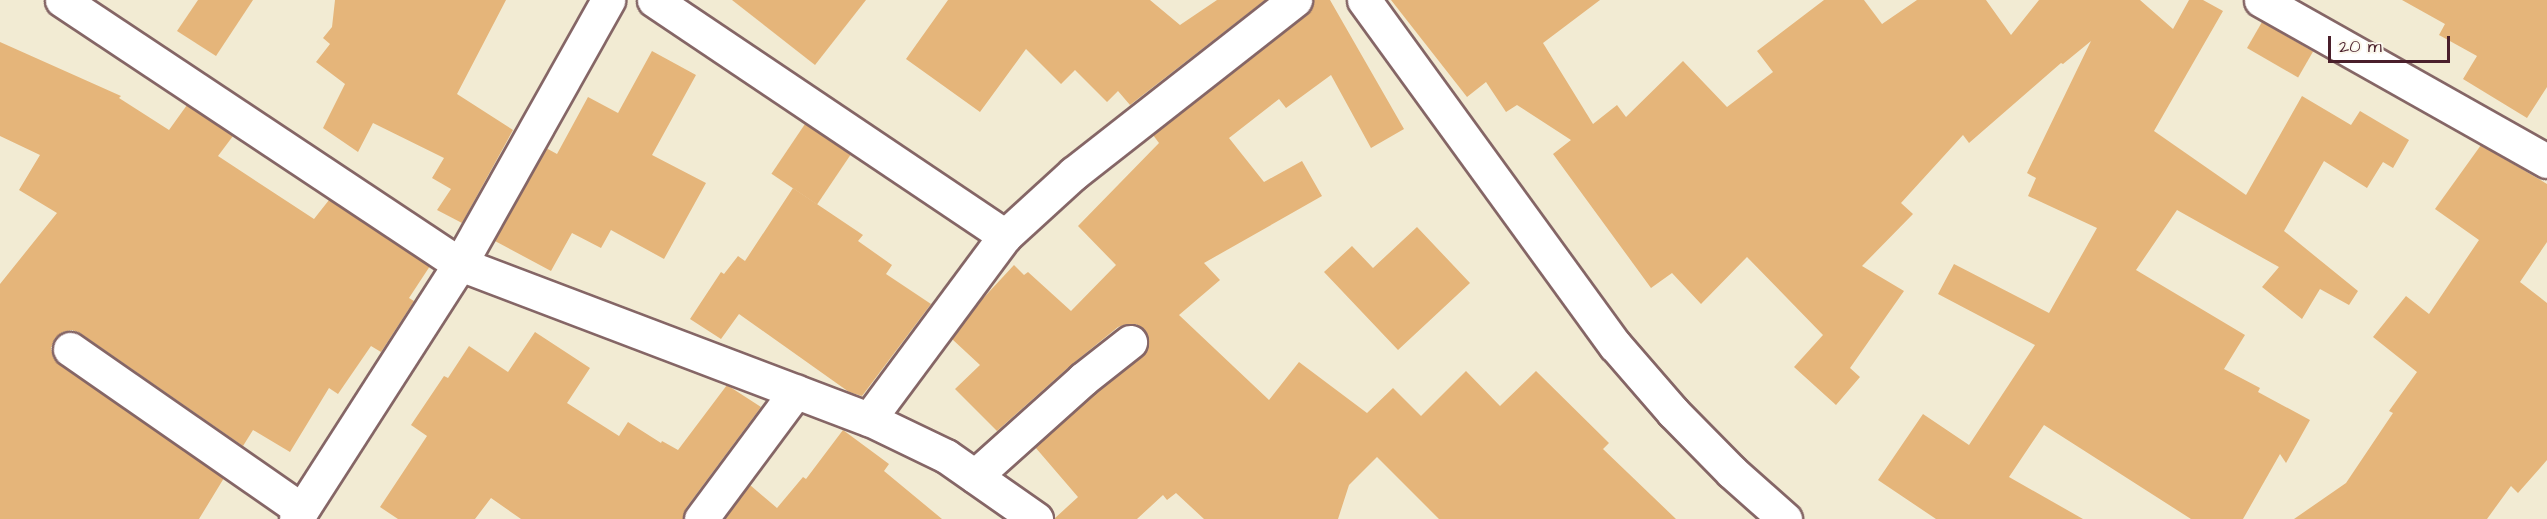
<!DOCTYPE html>
<style>
body{margin:0}
#map{position:relative;width:2547px;height:519px;overflow:hidden;background:#f2ebd3;font-family:"Architects Daughter",sans-serif}
div>[style]{position:absolute}
.building>*{inset:0;background:#e5b57a;transform-origin:0 0}
.roads{filter:drop-shadow(2px 0 #856666) drop-shadow(-2px 0 #856666) drop-shadow(0 2px #856666) drop-shadow(0 -2px #856666)}
.minor>*{height:33px;margin:-16.5px;padding:0 16.5px;transform-origin:16.5px;border-radius:16.5px;background:#fff}
span{translate:-50% -50%;white-space:nowrap;text-align:center;line-height:1.15;-webkit-text-stroke:4.5px #fbf7ec;paint-order:stroke}
.scale{position:absolute;left:2328px;top:36px;width:122px;height:27px;box-sizing:border-box;border:3px solid #4a1f2b;border-top:0;padding-left:8px;font-size:18px;line-height:21px;white-space:nowrap;color:#4a1f2b;-webkit-text-stroke:4px #fbf7ec;paint-order:stroke}
</style>
<div id="map">
<div class="building">
<i style="clip-path:polygon(198px 0,253px 0,216px 56px,177px 31px)"></i>
<i style="clip-path:polygon(335px 0,506px 0,457px 94px,513px 130px,462px 223px,437px 210px,451px 189px,432px 178px,444px 158px,373px 123px,358px 152px,323px 128px,345px 84px,316px 62px,330px 44px,323px 38px,332px 27px)"></i>
<i style="clip-path:polygon(732px 0,866px 0,815px 65px)"></i>
<i style="clip-path:polygon(948px 0,1150px 0,1180px 25px,1217px 0,1265px 0,1130px 105px,1118px 91px,1107px 102px,1075px 70px,1061px 84px,1026px 49px,980px 112px,906px 59px)"></i>
<i style="clip-path:polygon(1313px 0,1330px 0,1404px 129px,1371px 148px,1331px 75px,1286px 108px,1279px 99px,1229px 138px,1264px 182px,1302px 161px,1322px 196px,1204px 263px,1220px 280px,1179px 315px,1269px 400px,1299px 362px,1367px 413px,1393px 388px,1421px 416px,1466px 371px,1500px 406px,1536px 371px,1609px 443px,1603px 449px,1676px 519px,1439px 519px,1377px 457px,1349px 485px,1338px 519px,1204px 519px,1176px 493px,1167px 500px,1163px 495px,1137px 519px,1054px 519px,1078px 497px,1035px 447px,1095px 393px,1142px 356px,1148px 348px,1148px 339px,1145px 331px,1136px 324px,1127px 324px,1118px 327px,1071px 365px,997px 431px,955px 389px,980px 365px,952px 339px,975px 307px,1014px 265px,1024px 275px,1028px 272px,1071px 311px,1116px 265px,1078px 226px,1159px 143px,1153px 135px,1307px 15px)"></i>
<i style="clip-path:polygon(1391px 0,1600px 0,1543px 43px,1593px 124px,1617px 105px,1626px 117px,1683px 61px,1727px 107px,1773px 72px,1757px 51px,1824px 0,1864px 0,1882px 24px,1917px 0,1986px 0,2011px 35px,2039px 0,2140px 0,2173px 29px,2189px 0,2203px 0,2223px 11px,2154px 131px,2246px 195px,2302px 96px,2351px 125px,2360px 111px,2409px 140px,2393px 168px,2383px 162px,2367px 188px,2324px 161px,2284px 231px,2358px 291px,2349px 305px,2320px 289px,2302px 319px,2262px 287px,2279px 267px,2177px 210px,2136px 270px,2245px 335px,2224px 369px,2260px 388px,2258px 392px,2310px 420px,2286px 463px,2280px 454px,2243px 519px,2191px 519px,2044px 425px,2009px 477px,2083px 519px,1936px 519px,1878px 480px,1923px 414px,1969px 445px,2035px 345px,1938px 294px,1954px 264px,2049px 313px,2097px 228px,2028px 196px,2036px 178px,2027px 173px,2091px 41px,2063px 64px,2061px 63px,1969px 143px,1963px 135px,1901px 203px,1913px 214px,1862px 266px,1904px 291px,1850px 368px,1860px 377px,1836px 405px,1794px 367px,1823px 335px,1747px 257px,1701px 304px,1672px 273px,1651px 288px,1553px 154px,1571px 140px,1517px 105px,1506px 112px,1486px 82px,1467px 97px)"></i>
<i style="clip-path:polygon(2402px 0,2547px 0,2547px 87px,2527px 118px,2463px 79px,2477px 56px,2439px 35px,2445px 24px)"></i>
<i style="left:2262px;top:22px;width:59px;height:30px;rotate:30deg"></i>
<i style="clip-path:polygon(0 42px,121px 96px,119px 98px,169px 130px,187px 105px,233px 136px,218px 156px,314px 219px,329px 200px,430px 266px,409px 298px,414px 301px,381px 352px,371px 346px,338px 394px,329px 388px,290px 452px,253px 430px,243px 446px,80px 333px,72px 330px,63px 332px,55px 338px,51px 348px,53px 357px,59px 364px,224px 478px,199px 519px,0 519px,0 284px,57px 213px,19px 190px,40px 155px,0 136px)"></i>
<i style="clip-path:polygon(652px 51px,696px 75px,652px 155px,706px 183px,664px 259px,611px 230px,601px 248px,572px 233px,551px 271px,495px 241px,546px 148px,557px 154px,588px 97px,618px 113px)"></i>
<i style="left:805px;top:124px;width:55px;height:60px;rotate:34deg"></i>
<i style="clip-path:polygon(2481px 145px,2547px 184px,2547px 242px,2520px 282px,2547px 303px,2547px 460px,2518px 493px,2511px 486px,2487px 519px,2294px 519px,2346px 483px,2393px 413px,2389px 411px,2417px 372px,2373px 337px,2406px 296px,2429px 314px,2479px 240px,2435px 209px)"></i>
<i style="clip-path:polygon(793px 188px,863px 235px,858px 241px,892px 265px,886px 274px,931px 304px,862px 396px,849px 392px,739px 314px,721px 339px,690px 319px,721px 272px,724px 274px,738px 256px,745px 261px)"></i>
<i style="clip-path:polygon(1417px 227px,1470px 283px,1398px 350px,1324px 272px,1352px 246px,1373px 268px)"></i>
<i style="clip-path:polygon(535px 332px,590px 368px,567px 403px,619px 436px,628px 422px,661px 443px,662px 441px,678px 450px,727px 385px,761px 407px,686px 508px,683px 519px,521px 519px,491px 498px,475px 519px,398px 519px,380px 507px,427px 436px,411px 425px,444px 376px,448px 378px,469px 346px,508px 372px)"></i>
<i style="clip-path:polygon(843px 430px,889px 464px,884px 471px,942px 519px,724px 519px,750px 485px,777px 508px,803px 477px,806px 479px)"></i>
</div>
<div class="roads">
<div class="minor">
<i style="left:62px;top:0;width:478px;rotate:33.6deg"></i>
<i style="left:460px;top:264px;width:437px;rotate:20.8deg"></i>
<i style="left:869px;top:419px;width:85px;rotate:25.7deg"></i>
<i style="left:946px;top:456px;width:110px;rotate:35deg"></i>
<i style="left:654px;top:0;width:423px;rotate:33.9deg"></i>
<i style="left:1364px;top:0;width:427px;rotate:54deg"></i>
<i style="left:1615px;top:345px;width:89px;rotate:49.1deg"></i>
<i style="left:1673px;top:412px;width:84px;rotate:45.5deg"></i>
<i style="left:1732px;top:472px;width:71px;rotate:41.6deg"></i>
<i style="left:2261px;top:0;width:328px;rotate:29.4deg"></i>
<i style="left:70px;top:349px;width:282px;rotate:34.8deg"></i>
<i style="left:869px;top:419px;width:228px;rotate:-53.4deg"></i>
<i style="left:1005px;top:236px;width:93px;rotate:-42.4deg"></i>
<i style="left:1074px;top:173px;width:281px;rotate:-38.1deg"></i>
<i style="left:975px;top:476px;width:145px;rotate:-41.9deg"></i>
<i style="left:1083px;top:379px;width:60px;rotate:-38.2deg"></i>
<i style="left:296px;top:519px;width:303px;rotate:-57.3deg"></i>
<i style="left:460px;top:264px;width:303px;rotate:-60.7deg"></i>
<i style="left:701px;top:519px;width:159px;rotate:-53.4deg"></i>
</div>
</div>
<div class="scale">20 m</div>
</div>
